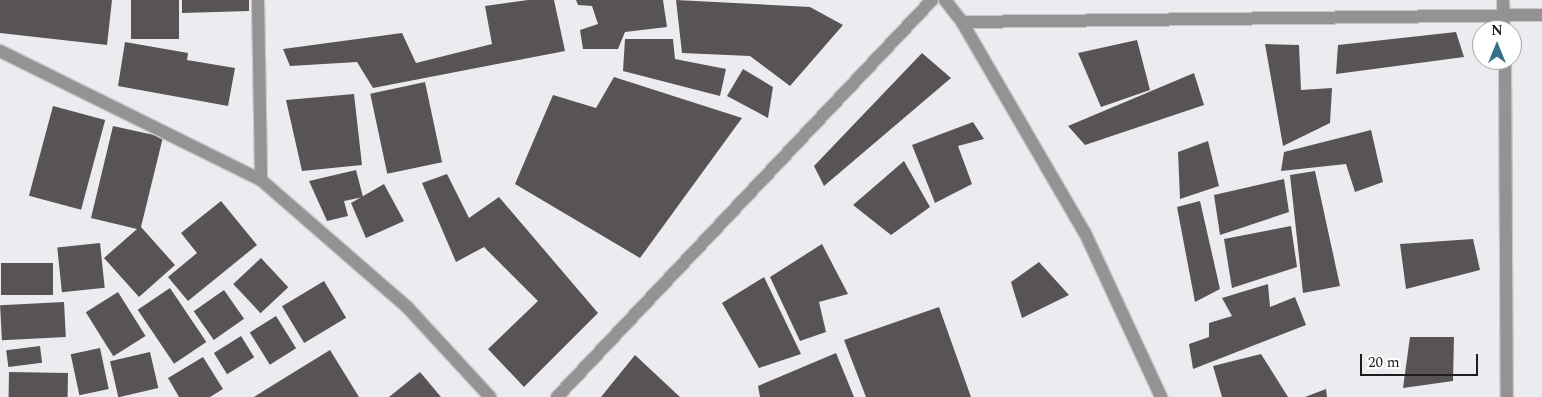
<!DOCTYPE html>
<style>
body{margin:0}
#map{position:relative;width:1542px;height:397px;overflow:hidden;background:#ececf0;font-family:Spectral,serif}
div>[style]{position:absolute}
.building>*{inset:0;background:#585455;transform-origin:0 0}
.roads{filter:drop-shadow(1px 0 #c7c7ca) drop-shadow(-1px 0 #c7c7ca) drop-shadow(0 1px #c7c7ca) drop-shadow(0 -1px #c7c7ca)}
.minor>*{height:12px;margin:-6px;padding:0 6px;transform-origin:6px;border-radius:6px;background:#949292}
span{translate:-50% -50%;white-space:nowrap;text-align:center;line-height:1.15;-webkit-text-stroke:5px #fff;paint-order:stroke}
.north{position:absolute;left:1472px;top:20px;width:50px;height:50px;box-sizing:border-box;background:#fff;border:1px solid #a5a5a5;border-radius:50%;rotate:0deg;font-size:14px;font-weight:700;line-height:20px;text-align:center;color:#1e1e1f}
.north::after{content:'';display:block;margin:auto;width:18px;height:22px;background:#357289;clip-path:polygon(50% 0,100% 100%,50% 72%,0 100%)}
.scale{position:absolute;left:1360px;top:354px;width:118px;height:22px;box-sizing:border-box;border:2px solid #1e1e1f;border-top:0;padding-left:6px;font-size:15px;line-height:18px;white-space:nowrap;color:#1e1e1f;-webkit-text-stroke:4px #fff;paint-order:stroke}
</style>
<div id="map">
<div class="building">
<i style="clip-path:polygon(0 0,112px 0,107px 45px,0 33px)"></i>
<i style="left:131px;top:0;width:48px;height:39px"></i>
<i style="clip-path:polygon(182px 0,249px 0,249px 11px,182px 13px)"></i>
<i style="clip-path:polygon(528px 0,554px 0,565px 51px,373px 88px,357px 62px,290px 66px,283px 49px,402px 33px,416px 63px,492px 44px,485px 6px)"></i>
<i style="clip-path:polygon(576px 0,663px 0,667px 27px,625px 32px,618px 49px,583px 49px,580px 30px,598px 24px,592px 6px,578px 5px)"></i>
<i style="clip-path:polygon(676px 0,810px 7px,843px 25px,790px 86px,750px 56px,682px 53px)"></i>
<i style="clip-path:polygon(1456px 32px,1464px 57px,1336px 74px,1338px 45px)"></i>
<i style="clip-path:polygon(625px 39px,673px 39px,675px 59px,726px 69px,720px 96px,623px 71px)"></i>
<i style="clip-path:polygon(1137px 40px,1150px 90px,1101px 107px,1078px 53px)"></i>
<i style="clip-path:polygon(125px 42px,188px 53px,187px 60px,235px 68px,228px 106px,118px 86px)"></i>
<i style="clip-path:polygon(1265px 44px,1299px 45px,1301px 90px,1332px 88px,1330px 123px,1283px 146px)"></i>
<i style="clip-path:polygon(922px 53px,951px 78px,824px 186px,814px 166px)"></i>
<i style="clip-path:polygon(743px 69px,773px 87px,768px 118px,727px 96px)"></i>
<i style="clip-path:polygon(1194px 73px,1204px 105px,1085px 145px,1068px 126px)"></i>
<i style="clip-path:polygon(614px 77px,742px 118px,640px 258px,515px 184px,553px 95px,596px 108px)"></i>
<i style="left:425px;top:82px;width:82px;height:56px;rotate:78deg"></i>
<i style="clip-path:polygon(354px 94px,362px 165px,302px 171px,286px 100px)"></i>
<i style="left:53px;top:106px;width:54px;height:93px;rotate:15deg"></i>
<i style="clip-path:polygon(973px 122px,984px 139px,958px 146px,972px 184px,935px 203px,912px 145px)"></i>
<i style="clip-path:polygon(113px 126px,163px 137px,141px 227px,175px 265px,139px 297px,104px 258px,137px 229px,91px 218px)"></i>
<i style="clip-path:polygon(1371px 130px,1383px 182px,1355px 192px,1346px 164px,1281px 171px,1284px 152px)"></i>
<i style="clip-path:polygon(1208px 141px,1219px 186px,1180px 199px,1178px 152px)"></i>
<i style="clip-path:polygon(904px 161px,930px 207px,891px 235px,853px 205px)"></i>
<i style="clip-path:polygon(356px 170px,363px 197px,344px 201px,348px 216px,327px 221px,309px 181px)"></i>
<i style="clip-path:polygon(1315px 171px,1340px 286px,1303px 293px,1290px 175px)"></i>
<i style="clip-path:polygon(447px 174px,469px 218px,499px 197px,598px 313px,524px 387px,488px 349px,538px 301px,484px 247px,456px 262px,422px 183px)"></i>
<i style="clip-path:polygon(1284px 179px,1289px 212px,1220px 235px,1214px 195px)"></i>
<i style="clip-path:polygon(384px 184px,404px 221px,366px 238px,351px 203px)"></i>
<i style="clip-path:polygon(221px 201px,257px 245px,188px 301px,168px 277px,197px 253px,181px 233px)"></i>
<i style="clip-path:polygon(1200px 201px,1220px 289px,1195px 302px,1177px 207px)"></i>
<i style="clip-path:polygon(1291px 226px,1297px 267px,1232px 288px,1224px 239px)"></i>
<i style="clip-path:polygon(1473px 239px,1480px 270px,1406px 289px,1400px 244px)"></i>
<i style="left:100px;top:243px;width:45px;height:43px;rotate:84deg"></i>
<i style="clip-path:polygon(822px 244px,848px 294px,819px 302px,826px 332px,800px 341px,770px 277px)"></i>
<i style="left:261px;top:258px;width:40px;height:38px;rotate:47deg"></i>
<i style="clip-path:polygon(1039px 262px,1069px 295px,1022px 318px,1011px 282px)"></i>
<i style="left:1px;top:263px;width:52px;height:32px"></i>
<i style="clip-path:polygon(764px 277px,801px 354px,759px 368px,722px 303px)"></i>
<i style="left:324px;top:281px;width:43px;height:49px;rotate:59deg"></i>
<i style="clip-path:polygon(1268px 284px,1270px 307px,1295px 297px,1306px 325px,1193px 369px,1189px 344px,1209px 337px,1209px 323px,1232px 316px,1222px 298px)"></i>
<i style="left:170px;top:288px;width:65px;height:39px;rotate:56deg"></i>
<i style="left:224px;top:290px;width:35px;height:37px;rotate:55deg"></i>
<i style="left:118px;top:292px;width:52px;height:38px;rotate:58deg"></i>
<i style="left:64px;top:302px;width:35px;height:64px;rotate:87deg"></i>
<i style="clip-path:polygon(939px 307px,971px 397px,866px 397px,844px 340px)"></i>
<i style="left:276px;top:316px;width:38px;height:31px;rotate:58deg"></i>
<i style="left:241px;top:336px;width:25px;height:32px;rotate:58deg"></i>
<i style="clip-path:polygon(1410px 337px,1454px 337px,1453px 381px,1403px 388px)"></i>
<i style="left:40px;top:346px;width:17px;height:34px;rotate:83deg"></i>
<i style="left:100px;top:348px;width:42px;height:30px;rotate:78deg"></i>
<i style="clip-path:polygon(330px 350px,359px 397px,254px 397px,265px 390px)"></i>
<i style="left:150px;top:352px;width:37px;height:41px;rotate:77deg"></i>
<i style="clip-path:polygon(836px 353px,854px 397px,760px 397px,758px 386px)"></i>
<i style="clip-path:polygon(1261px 354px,1288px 397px,1222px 397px,1213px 366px)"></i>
<i style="clip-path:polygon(635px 355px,680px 397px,601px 397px)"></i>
<i style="clip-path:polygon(203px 357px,223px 389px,210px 397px,179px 397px,168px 378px)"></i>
<i style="left:9px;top:372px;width:59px;height:25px;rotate:1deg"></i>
<i style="clip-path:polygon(420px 372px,441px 397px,389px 397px)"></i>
<i style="clip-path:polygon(1326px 389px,1327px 397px,1305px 397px)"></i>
</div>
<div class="roads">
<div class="minor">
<i style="left:258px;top:0;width:180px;rotate:89deg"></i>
<i style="left:945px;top:0;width:28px;rotate:52deg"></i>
<i style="left:962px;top:22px;width:244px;rotate:59.8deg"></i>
<i style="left:1085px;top:233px;width:181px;rotate:65.1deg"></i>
<i style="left:1503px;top:0;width:30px;rotate:88deg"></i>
<i style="left:962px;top:22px;width:580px;rotate:-0.69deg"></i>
<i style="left:0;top:51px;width:291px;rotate:26.3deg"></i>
<i style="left:261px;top:180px;width:195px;rotate:41deg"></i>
<i style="left:408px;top:308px;width:121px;rotate:47.3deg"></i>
<i style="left:1505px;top:60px;width:337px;rotate:89.7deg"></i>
<i style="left:557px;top:397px;width:546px;rotate:-46.63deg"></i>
</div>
</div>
<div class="north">N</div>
<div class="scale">20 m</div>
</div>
